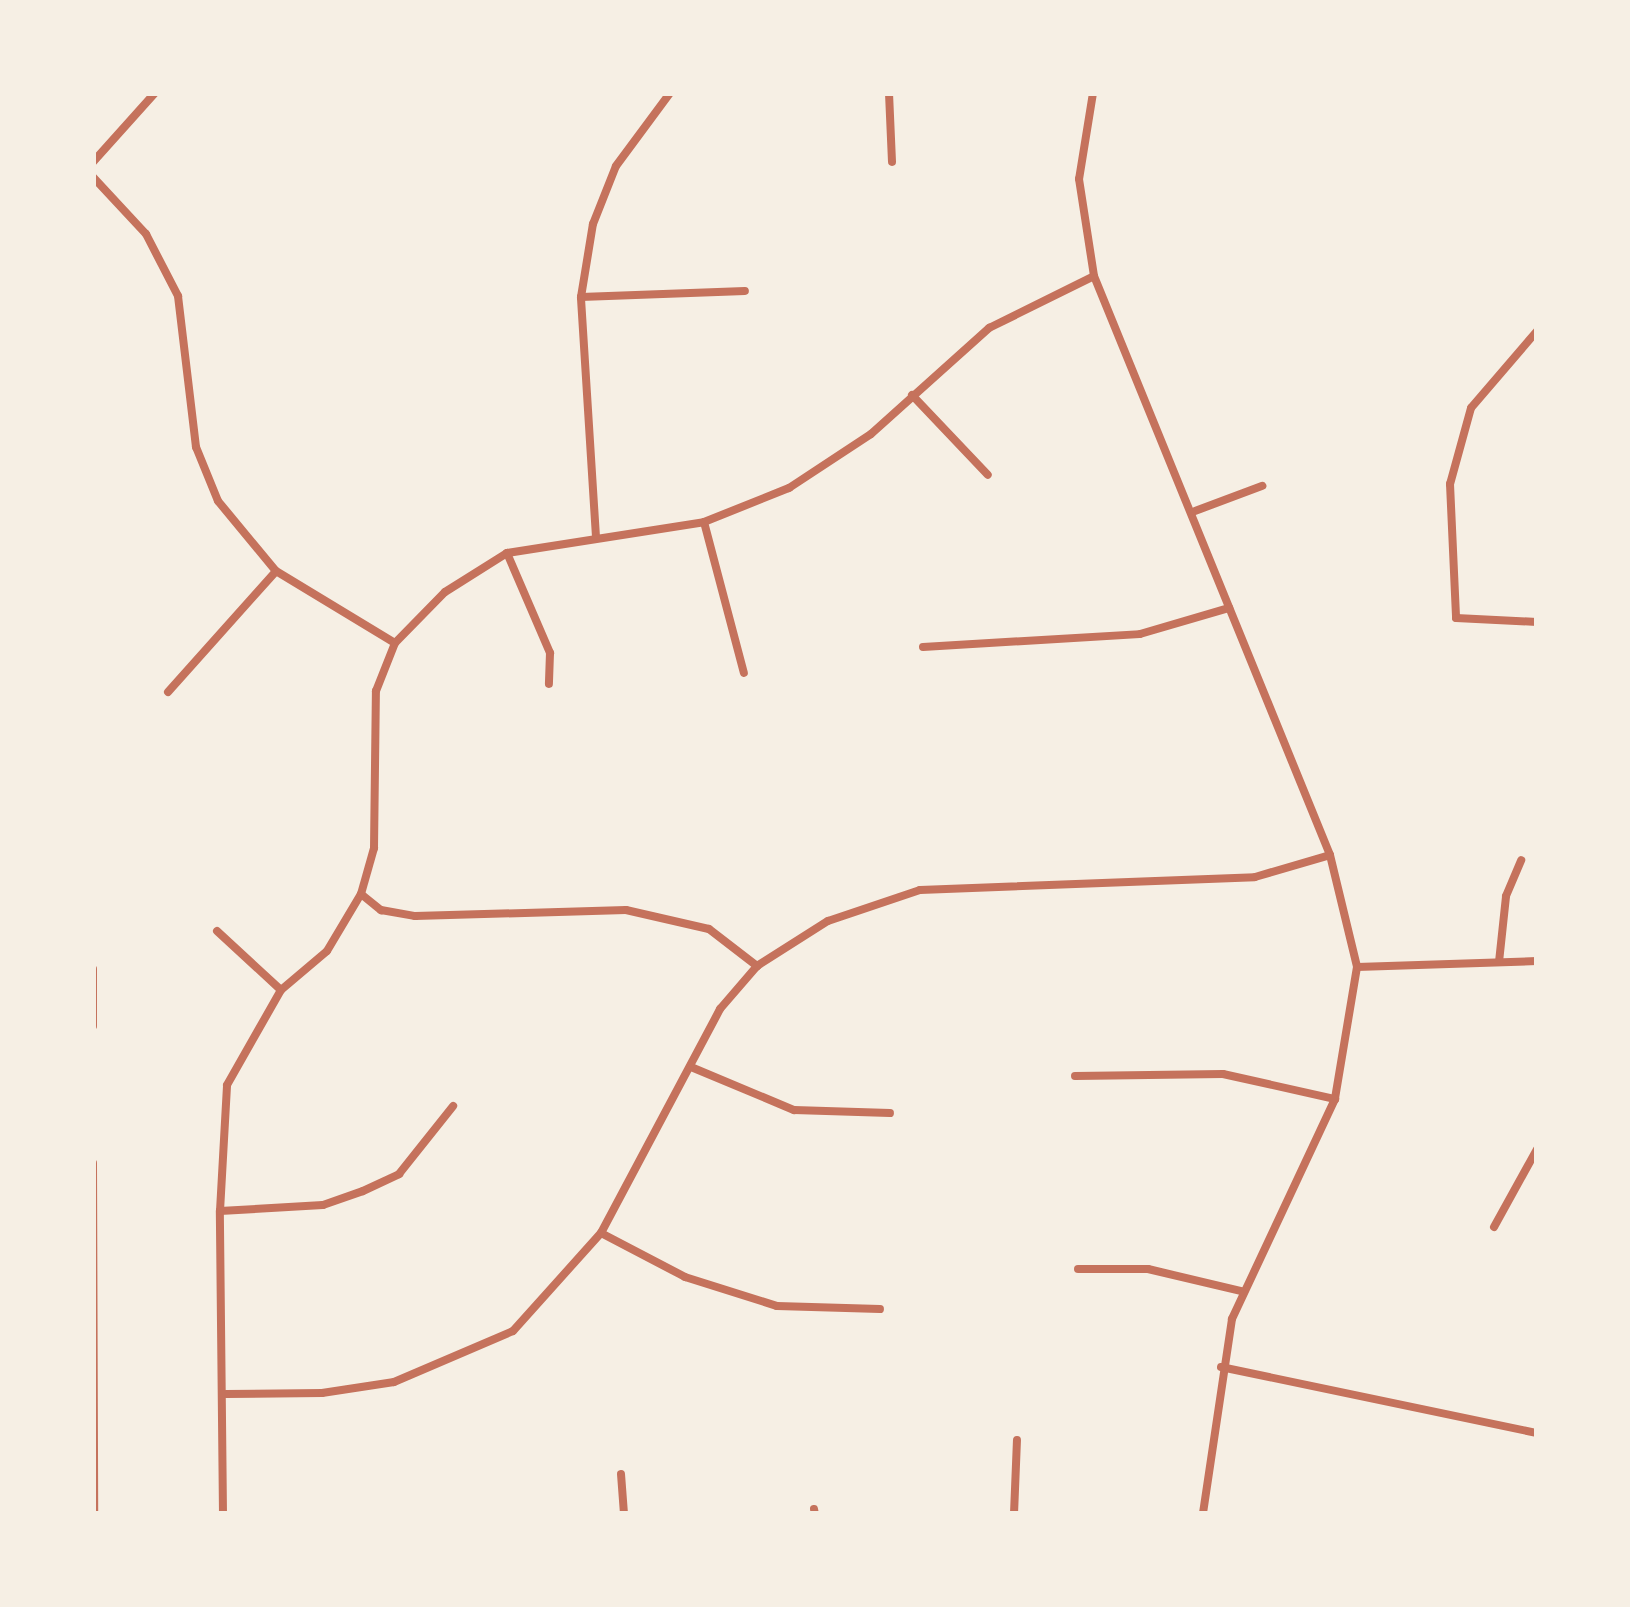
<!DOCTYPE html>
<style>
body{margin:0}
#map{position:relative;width:1630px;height:1607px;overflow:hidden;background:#f6efe4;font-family:Karla,sans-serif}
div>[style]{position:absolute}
.minor>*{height:8px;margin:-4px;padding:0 4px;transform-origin:4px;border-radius:4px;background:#c5725c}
span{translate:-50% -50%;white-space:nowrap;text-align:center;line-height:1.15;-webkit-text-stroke:12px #f6efe4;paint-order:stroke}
.frame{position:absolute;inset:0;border:96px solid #f6efe4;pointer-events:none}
</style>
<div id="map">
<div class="minor">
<i style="left:889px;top:93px;width:69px;rotate:87.5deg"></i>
<i style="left:1093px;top:93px;width:87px;rotate:99.2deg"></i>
<i style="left:1079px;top:179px;width:98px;rotate:81.2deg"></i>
<i style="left:1094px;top:276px;width:625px;rotate:67.82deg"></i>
<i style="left:1330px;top:855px;width:115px;rotate:76.4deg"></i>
<i style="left:1357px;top:967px;width:134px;rotate:99.5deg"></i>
<i style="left:1335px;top:1099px;width:243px;rotate:115.1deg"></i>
<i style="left:1232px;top:1319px;width:197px;rotate:98.5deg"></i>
<i style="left:93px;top:162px;width:93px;rotate:-48.1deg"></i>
<i style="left:93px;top:177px;width:78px;rotate:47.1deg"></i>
<i style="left:146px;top:234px;width:70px;rotate:62.7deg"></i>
<i style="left:178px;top:296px;width:152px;rotate:83.2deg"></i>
<i style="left:196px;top:447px;width:58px;rotate:67.8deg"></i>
<i style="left:218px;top:501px;width:91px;rotate:50.4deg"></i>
<i style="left:276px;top:571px;width:139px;rotate:31.2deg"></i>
<i style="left:581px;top:297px;width:164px;rotate:-2.1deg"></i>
<i style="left:1537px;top:331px;width:101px;rotate:130.6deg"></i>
<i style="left:1471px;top:408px;width:79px;rotate:105.4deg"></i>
<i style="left:1450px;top:484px;width:134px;rotate:87.4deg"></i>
<i style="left:1456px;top:618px;width:81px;rotate:2.8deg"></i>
<i style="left:912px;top:395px;width:110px;rotate:46.5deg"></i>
<i style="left:1195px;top:511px;width:72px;rotate:-20.5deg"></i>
<i style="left:704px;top:522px;width:156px;rotate:75.2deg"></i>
<i style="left:596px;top:537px;width:240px;rotate:-93.6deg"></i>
<i style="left:581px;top:297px;width:74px;rotate:-80.7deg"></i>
<i style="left:593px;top:224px;width:62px;rotate:-68.4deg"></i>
<i style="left:616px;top:166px;width:91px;rotate:-53.5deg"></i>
<i style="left:507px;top:553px;width:109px;rotate:66.7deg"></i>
<i style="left:550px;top:653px;width:31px;rotate:92deg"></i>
<i style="left:923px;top:647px;width:217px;rotate:-3.4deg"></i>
<i style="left:1140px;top:634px;width:93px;rotate:-16.3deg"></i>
<i style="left:168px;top:692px;width:162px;rotate:-48.2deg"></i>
<i style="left:361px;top:894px;width:26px;rotate:39deg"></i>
<i style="left:381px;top:910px;width:35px;rotate:10deg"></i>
<i style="left:415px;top:916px;width:211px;rotate:-1.6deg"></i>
<i style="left:626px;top:910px;width:85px;rotate:12.9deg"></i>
<i style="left:709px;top:929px;width:61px;rotate:37.6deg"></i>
<i style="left:217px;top:931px;width:87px;rotate:42.7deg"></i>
<i style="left:1499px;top:962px;width:66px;rotate:-83.9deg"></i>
<i style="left:1506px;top:896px;width:39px;rotate:-67deg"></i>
<i style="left:1357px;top:967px;width:180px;rotate:-1.9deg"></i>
<i style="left:93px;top:969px;width:57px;rotate:90deg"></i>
<i style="left:691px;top:1067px;width:112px;rotate:22.7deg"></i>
<i style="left:794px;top:1110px;width:96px;rotate:1.8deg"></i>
<i style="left:1075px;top:1076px;width:148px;rotate:-0.8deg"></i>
<i style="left:1223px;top:1074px;width:115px;rotate:12.6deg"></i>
<i style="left:93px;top:1163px;width:351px;rotate:89.8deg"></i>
<i style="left:220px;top:1211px;width:103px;rotate:-3.3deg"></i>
<i style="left:323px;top:1205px;width:42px;rotate:-19.3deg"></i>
<i style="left:363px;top:1191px;width:40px;rotate:-25deg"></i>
<i style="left:399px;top:1174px;width:87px;rotate:-51.5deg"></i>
<i style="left:1494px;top:1227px;width:89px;rotate:-61.1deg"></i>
<i style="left:601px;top:1233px;width:95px;rotate:27.6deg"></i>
<i style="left:685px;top:1277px;width:96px;rotate:17.5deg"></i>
<i style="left:777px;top:1306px;width:103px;rotate:1.7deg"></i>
<i style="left:1078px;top:1269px;width:70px"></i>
<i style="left:1148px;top:1269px;width:96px;rotate:13.3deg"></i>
<i style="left:1221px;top:1367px;width:323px;rotate:11.8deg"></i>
<i style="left:226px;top:1394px;width:96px;rotate:-0.6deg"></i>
<i style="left:322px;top:1393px;width:73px;rotate:-8.7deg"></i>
<i style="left:394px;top:1382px;width:129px;rotate:-23.2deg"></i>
<i style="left:513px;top:1331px;width:132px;rotate:-48.1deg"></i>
<i style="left:601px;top:1233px;width:254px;rotate:-62deg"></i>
<i style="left:720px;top:1009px;width:57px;rotate:-49.3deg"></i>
<i style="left:757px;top:966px;width:84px;rotate:-32.4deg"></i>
<i style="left:828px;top:921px;width:97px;rotate:-18.6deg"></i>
<i style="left:920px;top:890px;width:335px;rotate:-2.2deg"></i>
<i style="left:1255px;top:877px;width:78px;rotate:-16.3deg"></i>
<i style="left:621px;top:1474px;width:40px;rotate:85.7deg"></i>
<i style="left:814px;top:1509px;width:5px;rotate:79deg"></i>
<i style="left:223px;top:1514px;width:303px;rotate:-90.6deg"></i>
<i style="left:220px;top:1211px;width:126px;rotate:-86.8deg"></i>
<i style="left:227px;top:1085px;width:109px;rotate:-60.4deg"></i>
<i style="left:281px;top:990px;width:60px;rotate:-40.3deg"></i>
<i style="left:327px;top:951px;width:66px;rotate:-59.2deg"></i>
<i style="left:361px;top:894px;width:48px;rotate:-74.2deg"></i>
<i style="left:374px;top:848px;width:157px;rotate:-89.3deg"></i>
<i style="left:376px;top:691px;width:52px;rotate:-68.4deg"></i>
<i style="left:395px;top:643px;width:71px;rotate:-45.6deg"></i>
<i style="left:445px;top:592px;width:73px;rotate:-32.2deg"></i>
<i style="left:507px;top:553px;width:199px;rotate:-8.9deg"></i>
<i style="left:704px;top:522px;width:92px;rotate:-21.8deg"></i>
<i style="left:789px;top:488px;width:98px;rotate:-33.4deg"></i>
<i style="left:871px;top:434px;width:159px;rotate:-41.9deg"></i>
<i style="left:989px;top:328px;width:117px;rotate:-26.3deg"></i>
<i style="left:1014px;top:1514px;width:74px;rotate:-87.7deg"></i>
</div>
<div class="frame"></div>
</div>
